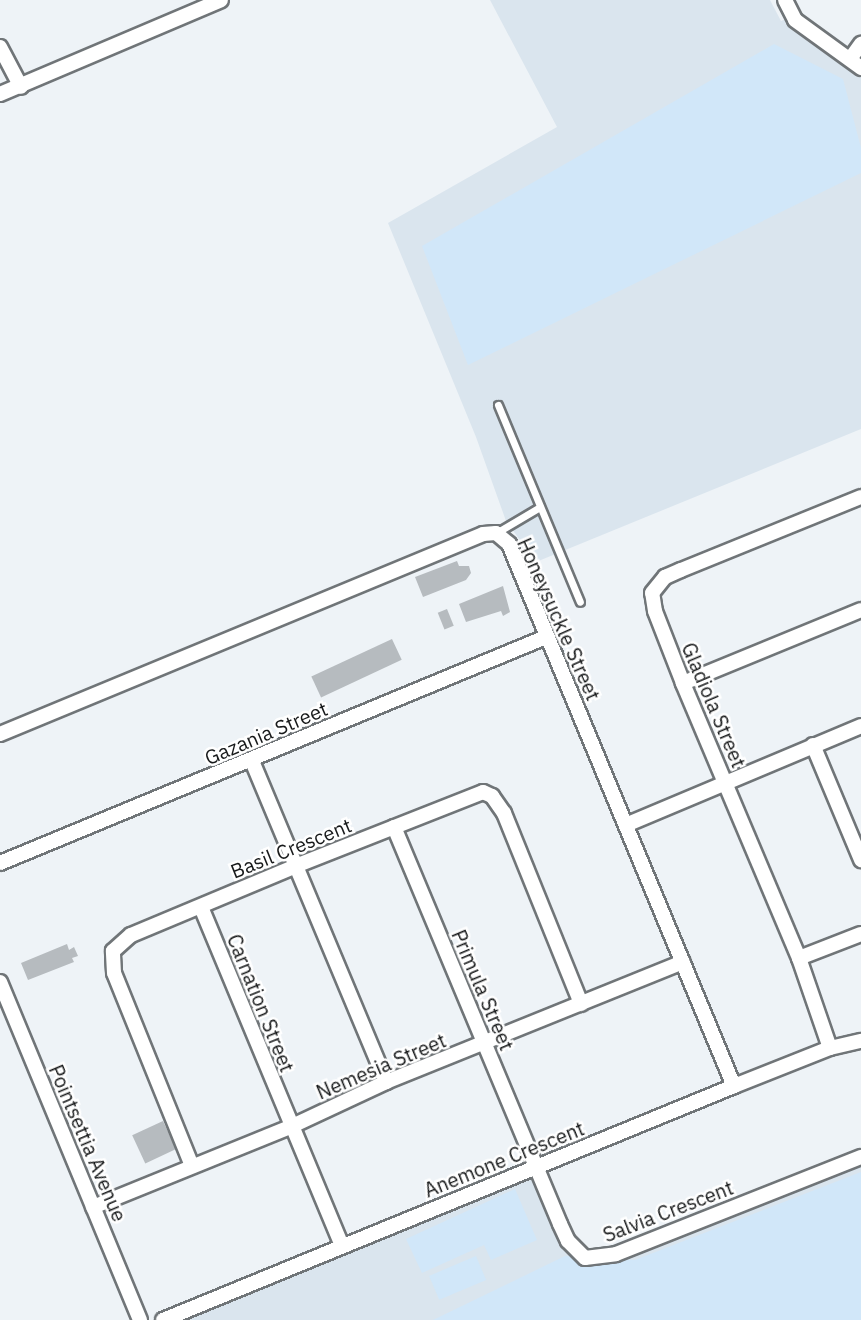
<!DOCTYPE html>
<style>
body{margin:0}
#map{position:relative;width:861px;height:1320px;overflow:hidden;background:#eef3f7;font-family:"IBM Plex Sans",sans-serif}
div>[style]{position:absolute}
.built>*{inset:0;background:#dae5ee}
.green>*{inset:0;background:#d1e7f9;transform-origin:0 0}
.building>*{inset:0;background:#b6bbbf;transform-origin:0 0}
.roads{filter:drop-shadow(2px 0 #707578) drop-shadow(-2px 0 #707578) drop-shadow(0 2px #707578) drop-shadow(0 -2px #707578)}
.lane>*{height:7px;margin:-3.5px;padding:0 3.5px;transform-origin:3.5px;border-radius:3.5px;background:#fff}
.street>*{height:14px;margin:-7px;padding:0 7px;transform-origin:7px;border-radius:7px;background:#fff}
span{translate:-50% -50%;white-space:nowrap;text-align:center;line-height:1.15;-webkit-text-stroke:5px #fff;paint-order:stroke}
.street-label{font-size:20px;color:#17191a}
</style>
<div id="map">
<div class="built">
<i style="clip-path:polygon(490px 0,770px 0,781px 21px,792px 16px,861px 67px,861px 429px,536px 562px,506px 521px,476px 437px,388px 223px,557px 127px)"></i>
<i style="clip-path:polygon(861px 1166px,861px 1320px,185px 1320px,535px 1176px,557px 1239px,604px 1259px,679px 1237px)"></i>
</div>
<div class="green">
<i style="clip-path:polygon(774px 44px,843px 79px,861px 148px,861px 173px,468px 365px,422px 246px)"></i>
<i style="clip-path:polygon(861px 1172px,861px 1320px,433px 1320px,565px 1256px,635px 1260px)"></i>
<i style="clip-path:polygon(515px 1189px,537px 1240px,491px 1260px,484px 1245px,422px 1273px,406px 1239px)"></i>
<i style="left:476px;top:1256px;width:26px;height:51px;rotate:67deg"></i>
</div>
<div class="building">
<i style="clip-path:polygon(457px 561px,459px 566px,469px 566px,471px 573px,466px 580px,423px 597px,415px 577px)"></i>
<i style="clip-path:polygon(503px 586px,510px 612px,503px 616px,501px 611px,466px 622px,459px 604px)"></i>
<i style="left:447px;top:609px;width:18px;height:10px;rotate:68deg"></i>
<i style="left:392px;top:639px;width:23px;height:89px;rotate:65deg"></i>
<i style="clip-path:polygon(67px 944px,69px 950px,74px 947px,78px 956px,72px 958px,74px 962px,28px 980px,21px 963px)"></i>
<i style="left:163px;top:1121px;width:31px;height:34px;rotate:65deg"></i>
</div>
<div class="roads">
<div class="lane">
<i style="left:498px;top:405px;width:213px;rotate:67.4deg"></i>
<i style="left:496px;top:533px;width:51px;rotate:-30.6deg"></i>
</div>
<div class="street">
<i style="left:785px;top:0;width:22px;rotate:63deg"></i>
<i style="left:795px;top:20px;width:82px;rotate:36deg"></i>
<i style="left:0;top:47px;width:45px;rotate:62.3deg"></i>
<i style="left:850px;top:59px;width:19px;rotate:-54deg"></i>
<i style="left:0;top:94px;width:240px;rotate:-23deg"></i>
<i style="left:683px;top:683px;width:192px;rotate:-22.3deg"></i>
<i style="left:0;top:734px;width:523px;rotate:-22.49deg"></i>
<i style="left:483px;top:534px;width:13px;rotate:-4deg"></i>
<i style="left:496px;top:533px;width:17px;rotate:40deg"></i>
<i style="left:509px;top:544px;width:587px;rotate:67.46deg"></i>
<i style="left:813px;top:745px;width:125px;rotate:67.3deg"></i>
<i style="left:252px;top:761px;width:348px;rotate:67.3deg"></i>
<i style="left:628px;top:824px;width:253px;rotate:-22.8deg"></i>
<i style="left:394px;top:827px;width:430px;rotate:67.3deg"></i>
<i style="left:560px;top:1224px;width:19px;rotate:65deg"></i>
<i style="left:568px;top:1241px;width:24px;rotate:45deg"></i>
<i style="left:585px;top:1258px;width:31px;rotate:-7deg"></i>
<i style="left:616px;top:1254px;width:264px;rotate:-21.6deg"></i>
<i style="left:0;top:863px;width:591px;rotate:-22.49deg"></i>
<i style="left:201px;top:907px;width:367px;rotate:67.4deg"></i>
<i style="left:799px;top:958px;width:66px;rotate:-21.2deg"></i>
<i style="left:0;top:982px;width:366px;rotate:67.5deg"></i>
<i style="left:830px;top:1048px;width:95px;rotate:-109deg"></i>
<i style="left:799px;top:958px;width:298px;rotate:-112.9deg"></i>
<i style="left:683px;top:683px;width:77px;rotate:-111.3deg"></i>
<i style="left:655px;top:611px;width:18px;rotate:-99deg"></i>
<i style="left:652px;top:593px;width:21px;rotate:-51deg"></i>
<i style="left:665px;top:577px;width:17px;rotate:-24deg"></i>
<i style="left:681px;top:570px;width:194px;rotate:-22.1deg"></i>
<i style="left:192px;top:1166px;width:208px;rotate:-112deg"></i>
<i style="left:114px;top:973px;width:22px;rotate:-93deg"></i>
<i style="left:113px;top:951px;width:24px;rotate:-42deg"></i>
<i style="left:131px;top:935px;width:181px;rotate:-22.7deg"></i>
<i style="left:298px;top:865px;width:199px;rotate:-21.5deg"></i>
<i style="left:483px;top:792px;width:10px;rotate:24deg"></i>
<i style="left:492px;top:796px;width:21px;rotate:55deg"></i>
<i style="left:504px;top:813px;width:206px;rotate:68deg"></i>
<i style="left:93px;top:1207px;width:213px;rotate:-22.1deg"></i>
<i style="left:290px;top:1127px;width:106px;rotate:-25.1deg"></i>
<i style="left:386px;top:1082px;width:320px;rotate:-22deg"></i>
<i style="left:163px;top:1320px;width:617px;rotate:-22.28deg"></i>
<i style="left:734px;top:1086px;width:103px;rotate:-21.6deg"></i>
<i style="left:830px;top:1048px;width:32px;rotate:-13deg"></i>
</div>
</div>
<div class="street-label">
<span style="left:559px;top:619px;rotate:66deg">Honeysuckle Street</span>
<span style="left:714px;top:705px;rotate:67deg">Gladiola Street</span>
<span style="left:266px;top:733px;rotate:-23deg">Gazania Street</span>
<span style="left:291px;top:848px;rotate:-22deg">Basil Crescent</span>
<span style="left:483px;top:990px;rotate:67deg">Primula Street</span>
<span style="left:261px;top:1003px;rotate:68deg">Carnation Street</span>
<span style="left:381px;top:1066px;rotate:-23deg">Nemesia Street</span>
<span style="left:88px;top:1143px;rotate:67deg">Pointsettia Avenue</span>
<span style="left:504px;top:1159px;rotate:-22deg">Anemone Crescent</span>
<span style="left:668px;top:1211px;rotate:-21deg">Salvia Crescent</span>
</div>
</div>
